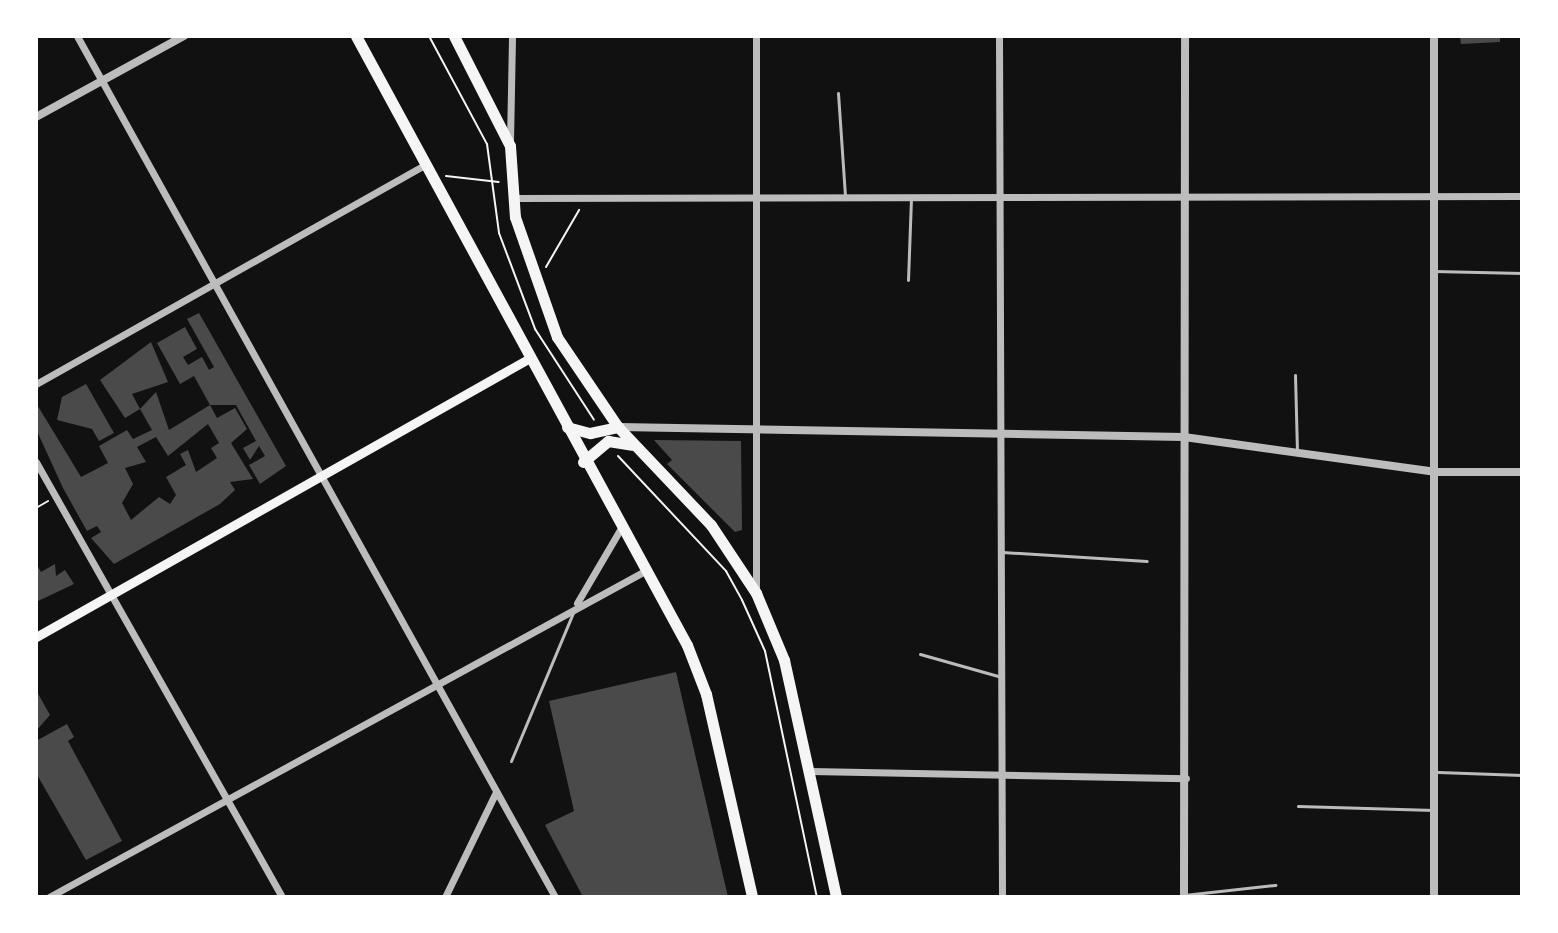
<!DOCTYPE html>
<style>
body{margin:0}
#map{position:relative;width:1558px;height:933px;overflow:hidden;background:#111;font-family:"Open Sans",sans-serif}
div>[style]{position:absolute}
.building>*{inset:0;background:#4a4a4a}
.path>*{height:2px;margin:-1px;padding:0 1px;transform-origin:1px;border-radius:1px;background:#f5f5f5}
.service>*{height:3px;margin:-1.5px;padding:0 1.5px;transform-origin:1.5px;border-radius:1.5px;background:#bcbcbc}
.minor>*{height:7px;margin:-3.5px;padding:0 3.5px;transform-origin:3.5px;border-radius:3.5px;background:#bcbcbc}
.tertiary>*{height:8px;margin:-4px;padding:0 4px;transform-origin:4px;border-radius:4px;background:#bcbcbc}
.secondary>*{height:9px;margin:-4.5px;padding:0 4.5px;transform-origin:4.5px;border-radius:4.5px;background:#f5f5f5}
.primary>*{height:11px;margin:-5.5px;padding:0 5.5px;transform-origin:5.5px;border-radius:5.5px;background:#f5f5f5}
span{translate:-50% -50%;white-space:nowrap;text-align:center;line-height:1.15;-webkit-text-stroke:6px #fff;paint-order:stroke}
.frame{position:absolute;inset:0;border:38px solid #fff;pointer-events:none}
</style>
<div id="map">
<div class="building">
<i style="clip-path:polygon(1460px 36px,1500px 36px,1500px 42px,1461px 44px)"></i>
<i style="clip-path:polygon(199px 313px,286px 466px,260px 484px,249px 465px,265px 456px,259px 446px,250px 460px,243px 448px,256px 441px,236px 405px,210px 405px,194px 376px,180px 384px,157px 343px,185px 327px,197px 349px,183px 357px,188px 365px,202px 357px,209px 370px,214px 367px,187px 319px)"></i>
<i style="clip-path:polygon(151px 342px,168px 382px,132px 394px,140px 409px,125px 418px,100px 380px)"></i>
<i style="clip-path:polygon(86px 384px,114px 433px,99px 441px,92px 429px,57px 420px,62px 397px)"></i>
<i style="clip-path:polygon(evenodd,156px 392px,169px 430px,210px 405px,217px 418px,235px 408px,247px 429px,231px 443px,253px 479px,230px 482px,235px 490px,220px 504px,114px 564px,91px 538px,101px 532px,97px 526px,87px 531px,63px 488px,36px 429px,36px 403px,81px 477px,108px 463px,99px 446px,127px 430px,133px 439px,152px 430px,140px 409px,156px 392px,208px 424px,219px 443px,211px 448px,217px 458px,196px 472px,188px 450px,180px 454px,186px 465px,166px 477px,176px 495px,170px 504px,159px 497px,131px 520px,122px 503px,133px 484px,125px 468px,146px 462px,137px 447px,156px 437px,168px 456px,208px 424px)"></i>
<i style="clip-path:polygon(654px 440px,741px 441px,742px 530px,735px 532px,667px 464px,672px 460px)"></i>
<i style="clip-path:polygon(36px 563px,41px 572px,55px 564px,56px 576px,65px 570px,74px 584px,36px 602px)"></i>
<i style="clip-path:polygon(676px 672px,728px 897px,583px 897px,545px 825px,574px 811px,549px 701px)"></i>
<i style="clip-path:polygon(36px 690px,50px 715px,36px 731px)"></i>
<i style="clip-path:polygon(67px 724px,74px 737px,68px 741px,122px 841px,86px 860px,36px 773px,36px 741px)"></i>
</div>
<div class="path">
<i style="left:429px;top:36px;width:123px;rotate:61.8deg"></i>
<i style="left:487px;top:144px;width:90px;rotate:82.3deg"></i>
<i style="left:499px;top:233px;width:103px;rotate:69.4deg"></i>
<i style="left:535px;top:329px;width:108px;rotate:57deg"></i>
<i style="left:446px;top:176px;width:53px;rotate:6.5deg"></i>
<i style="left:546px;top:267px;width:66px;rotate:-59.9deg"></i>
<i style="left:618px;top:456px;width:158px;rotate:46.8deg"></i>
<i style="left:726px;top:571px;width:33px;rotate:61deg"></i>
<i style="left:742px;top:600px;width:56px;rotate:65.7deg"></i>
<i style="left:765px;top:651px;width:251px;rotate:78.1deg"></i>
<i style="left:36px;top:508px;width:14px;rotate:-30deg"></i>
</div>
<div class="service">
<i style="left:838px;top:93px;width:104px;rotate:86.1deg"></i>
<i style="left:1434px;top:271px;width:88px;rotate:1.3deg"></i>
<i style="left:908px;top:280px;width:83px;rotate:-87.9deg"></i>
<i style="left:1295px;top:375px;width:75px;rotate:88.5deg"></i>
<i style="left:1002px;top:552px;width:145px;rotate:3.6deg"></i>
<i style="left:920px;top:654px;width:81px;rotate:15.8deg"></i>
<i style="left:511px;top:761px;width:160px;rotate:-67.3deg"></i>
<i style="left:1438px;top:772px;width:84px;rotate:2deg"></i>
<i style="left:1298px;top:806px;width:136px;rotate:1.7deg"></i>
<i style="left:1184px;top:895px;width:92px;rotate:-6.3deg"></i>
</div>
<div class="minor">
<i style="left:77px;top:36px;width:985px;rotate:60.96deg"></i>
<i style="left:999px;top:36px;width:861px;rotate:89.8deg"></i>
<i style="left:510px;top:142px;width:106px;rotate:-88.9deg"></i>
<i style="left:513px;top:198px;width:1009px;rotate:-0.11deg"></i>
<i style="left:36px;top:384px;width:448px;rotate:-29.4deg"></i>
<i style="left:36px;top:462px;width:500px;rotate:60.5deg"></i>
<i style="left:756px;top:590px;width:554px;rotate:-90deg"></i>
<i style="left:577px;top:603px;width:87px;rotate:-59.6deg"></i>
<i style="left:811px;top:771px;width:375px;rotate:1.1deg"></i>
<i style="left:49px;top:897px;width:679px;rotate:-28.68deg"></i>
<i style="left:445px;top:897px;width:117px;rotate:-64.1deg"></i>
</div>
<div class="tertiary">
<i style="left:36px;top:117px;width:169px;rotate:-28.7deg"></i>
<i style="left:619px;top:427px;width:565px;rotate:1.01deg"></i>
<i style="left:1184px;top:437px;width:253px;rotate:7.9deg"></i>
<i style="left:1435px;top:472px;width:87px"></i>
<i style="left:1184px;top:897px;width:861px;rotate:-89.93deg"></i>
<i style="left:1434px;top:897px;width:861px;rotate:-90deg"></i>
</div>
<div class="secondary">
<i style="left:36px;top:637px;width:567px;rotate:-29.46deg"></i>
</div>
<div class="primary">
<i style="left:356px;top:36px;width:693px;rotate:61.48deg"></i>
<i style="left:687px;top:645px;width:53px;rotate:68.8deg"></i>
<i style="left:706px;top:694px;width:208px;rotate:77.2deg"></i>
<i style="left:454px;top:36px;width:123px;rotate:63deg"></i>
<i style="left:510px;top:146px;width:71px;rotate:86deg"></i>
<i style="left:515px;top:217px;width:127px;rotate:70.7deg"></i>
<i style="left:557px;top:337px;width:109px;rotate:55.9deg"></i>
<i style="left:618px;top:427px;width:135px;rotate:46.5deg"></i>
<i style="left:711px;top:525px;width:82px;rotate:56.5deg"></i>
<i style="left:756px;top:593px;width:73px;rotate:67.3deg"></i>
<i style="left:784px;top:660px;width:243px;rotate:77.6deg"></i>
<i style="left:567px;top:427px;width:24px;rotate:15deg"></i>
<i style="left:590px;top:433px;width:29px;rotate:-12deg"></i>
<i style="left:583px;top:462px;width:33px;rotate:-40deg"></i>
<i style="left:608px;top:441px;width:24px;rotate:9deg"></i>
</div>
<div class="frame"></div>
</div>
